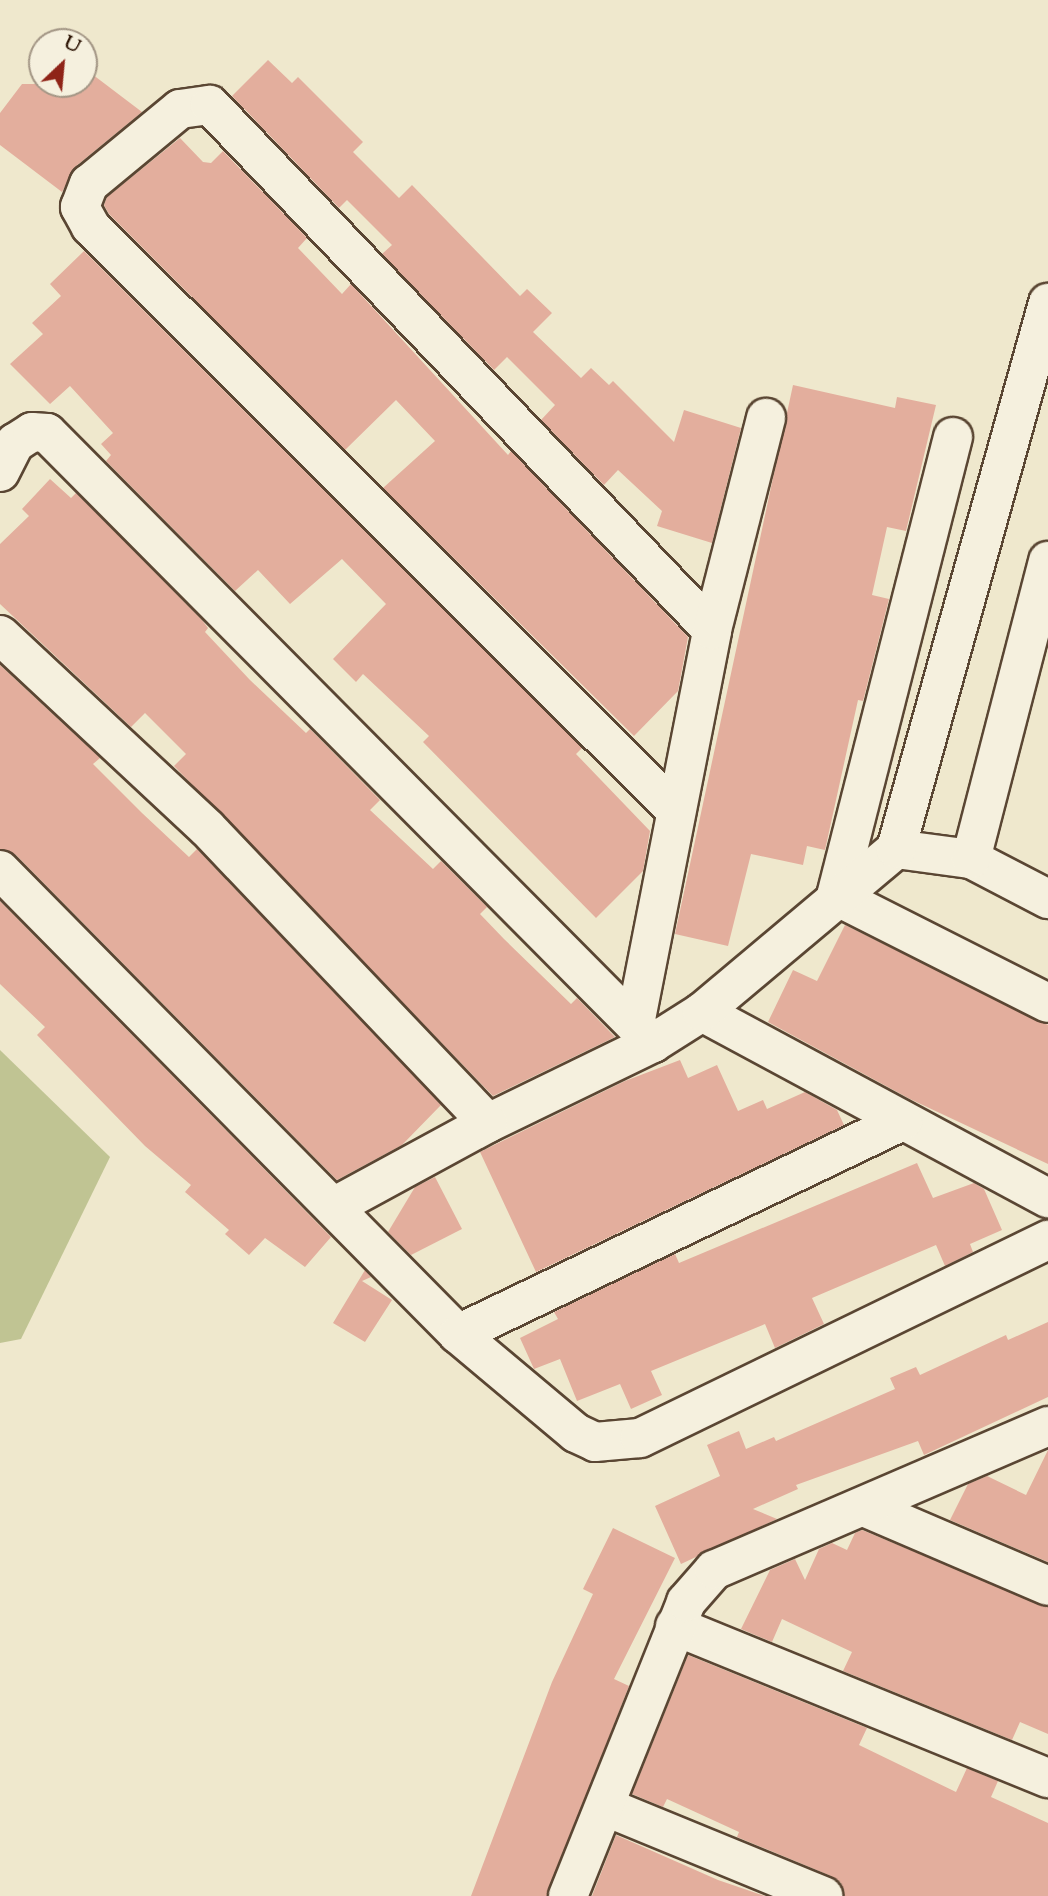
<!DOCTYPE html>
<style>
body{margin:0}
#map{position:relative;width:1048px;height:1896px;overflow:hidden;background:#efe8cd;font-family:"Sorts Mill Goudy",serif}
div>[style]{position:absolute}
.green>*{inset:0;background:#c0c493}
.building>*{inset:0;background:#e3ae9d}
.roads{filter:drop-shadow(2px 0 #5a4633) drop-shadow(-2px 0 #5a4633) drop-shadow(0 2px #5a4633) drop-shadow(0 -2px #5a4633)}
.street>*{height:38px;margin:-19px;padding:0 19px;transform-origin:19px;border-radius:19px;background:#f5f0de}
span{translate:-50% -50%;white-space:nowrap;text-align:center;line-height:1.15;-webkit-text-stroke:5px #f5f0de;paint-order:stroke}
.north{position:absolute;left:28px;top:28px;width:70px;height:70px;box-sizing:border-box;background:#f5f0de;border:2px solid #a39685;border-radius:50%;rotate:26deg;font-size:19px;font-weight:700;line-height:28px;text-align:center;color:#291000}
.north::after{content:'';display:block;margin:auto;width:24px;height:32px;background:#8f2418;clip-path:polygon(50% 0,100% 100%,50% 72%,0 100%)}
</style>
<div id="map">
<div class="green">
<i style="clip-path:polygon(0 1050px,110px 1157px,21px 1339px,0 1343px)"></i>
</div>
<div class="building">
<i style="clip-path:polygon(268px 60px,292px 83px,298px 77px,363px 142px,353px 152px,399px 198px,412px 185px,520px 296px,527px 289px,552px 313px,533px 332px,581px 378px,591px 368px,609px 385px,613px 381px,674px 442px,684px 410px,741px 428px,712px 543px,657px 526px,662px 511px,618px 470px,604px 485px,541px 420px,555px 405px,507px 357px,494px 370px,382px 254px,392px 245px,347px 200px,339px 208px,232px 96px)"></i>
<i style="clip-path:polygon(84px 68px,142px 112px,75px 167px,62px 192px,0 145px,0 113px,22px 84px,84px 84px)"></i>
<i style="clip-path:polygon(180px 138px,203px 162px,211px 163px,223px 151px,307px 238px,298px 248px,342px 294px,351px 284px,508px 455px,511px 451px,688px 637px,678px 691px,634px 736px,383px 488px,435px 441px,396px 400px,345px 450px,109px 214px,104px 205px,107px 197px)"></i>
<i style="clip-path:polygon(84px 251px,582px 748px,576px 754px,650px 831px,643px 871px,596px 918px,423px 742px,429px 736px,363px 674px,356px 682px,333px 659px,386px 604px,342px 559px,290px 604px,258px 570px,235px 591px,106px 461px,111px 455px,101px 444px,113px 433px,70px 386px,50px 404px,10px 364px,43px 334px,32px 323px,61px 296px,50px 284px)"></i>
<i style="clip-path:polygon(793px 385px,895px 408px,897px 397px,936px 405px,906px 531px,887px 527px,872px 595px,889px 599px,863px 701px,858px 700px,825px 850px,807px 846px,803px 865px,751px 854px,728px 946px,675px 934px)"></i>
<i style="clip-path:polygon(50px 479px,71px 498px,76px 493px,202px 620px,208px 628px,205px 632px,250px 680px,306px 733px,310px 729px,380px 800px,370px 810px,433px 869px,441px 861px,487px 907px,480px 914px,504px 939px,571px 1004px,577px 998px,615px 1037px,493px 1096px,174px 766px,186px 754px,145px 713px,131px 727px,0 604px,0 544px,29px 516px,22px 509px)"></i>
<i style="clip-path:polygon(0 665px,100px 758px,93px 764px,142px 813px,189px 857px,197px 849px,441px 1105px,402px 1145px,337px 1180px,16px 855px,0 849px)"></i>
<i style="clip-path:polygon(0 901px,331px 1237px,305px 1267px,265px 1238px,249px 1255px,225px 1234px,229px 1230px,185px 1192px,191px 1185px,145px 1146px,37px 1035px,45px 1027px,0 984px)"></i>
<i style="clip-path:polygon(845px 925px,1048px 1025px,1048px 1164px,910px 1099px,768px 1022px,793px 970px,817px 981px)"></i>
<i style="clip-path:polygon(680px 1060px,688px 1078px,717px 1065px,738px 1111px,763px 1100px,767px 1109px,805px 1092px,837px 1110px,844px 1125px,536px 1272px,480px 1152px,625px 1081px)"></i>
<i style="clip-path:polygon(917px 1163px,933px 1198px,974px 1183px,984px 1189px,1002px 1230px,970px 1244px,973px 1252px,945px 1266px,936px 1245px,812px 1298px,824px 1324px,775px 1348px,765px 1324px,651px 1371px,662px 1395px,631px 1409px,620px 1384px,577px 1401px,560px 1359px,534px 1369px,520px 1338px,558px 1319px,554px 1312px,675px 1254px,679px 1263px)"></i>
<i style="clip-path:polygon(435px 1177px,462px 1229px,411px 1255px,388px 1232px,415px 1187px)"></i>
<i style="clip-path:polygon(365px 1270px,371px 1277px,362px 1281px,392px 1300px,365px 1342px,333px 1323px)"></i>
<i style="clip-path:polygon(1048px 1322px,1048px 1397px,924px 1455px,918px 1441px,796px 1485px,798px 1489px,753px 1509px,777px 1519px,681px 1564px,655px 1506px,720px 1476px,707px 1445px,739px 1431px,746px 1449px,774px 1437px,776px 1441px,895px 1389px,890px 1378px,916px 1367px,920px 1375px,1006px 1335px,1008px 1340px)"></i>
<i style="clip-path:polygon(1048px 1450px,1048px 1562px,950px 1520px,968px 1484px,987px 1476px,1026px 1495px)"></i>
<i style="clip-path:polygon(613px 1528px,675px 1558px,614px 1679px,629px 1686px,547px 1896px,471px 1896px,552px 1682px,593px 1594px,583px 1589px)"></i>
<i style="clip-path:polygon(862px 1530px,1048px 1607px,1048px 1734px,1020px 1722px,1012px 1740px,843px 1671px,852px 1652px,782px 1619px,772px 1642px,741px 1629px,770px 1570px,795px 1559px,805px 1580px,819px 1549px,832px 1543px,847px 1550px,855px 1533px)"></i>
<i style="clip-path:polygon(688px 1655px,867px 1728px,859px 1745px,956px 1792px,967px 1768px,998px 1781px,991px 1797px,1048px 1823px,1048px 1896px,844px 1896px,841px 1883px,831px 1876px,737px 1837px,739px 1832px,667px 1799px,663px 1807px,632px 1794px)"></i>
<i style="clip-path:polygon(616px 1835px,718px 1880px,765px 1896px,592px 1896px)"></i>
</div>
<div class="roads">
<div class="street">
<i style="left:953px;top:437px;width:474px;rotate:104.3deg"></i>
<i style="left:836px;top:896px;width:237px;rotate:26.8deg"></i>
<i style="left:0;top:472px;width:33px;rotate:-63deg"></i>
<i style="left:15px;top:443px;width:20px;rotate:-33deg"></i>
<i style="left:32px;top:432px;width:15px;rotate:4deg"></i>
<i style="left:47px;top:433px;width:860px;rotate:45.19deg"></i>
<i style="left:653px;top:1043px;width:183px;rotate:154.1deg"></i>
<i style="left:488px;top:1123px;width:176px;rotate:151.5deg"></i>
<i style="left:0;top:635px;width:283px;rotate:43deg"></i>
<i style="left:207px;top:828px;width:407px;rotate:46.4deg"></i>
<i style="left:676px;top:811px;width:827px;rotate:-135.05deg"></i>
<i style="left:91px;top:227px;width:23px;rotate:-119deg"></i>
<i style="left:80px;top:207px;width:25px;rotate:-69deg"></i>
<i style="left:89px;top:184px;width:118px;rotate:-39.5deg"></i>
<i style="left:180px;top:109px;width:30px;rotate:-8deg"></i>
<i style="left:210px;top:105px;width:726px;rotate:46.28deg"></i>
<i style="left:896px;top:849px;width:76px;rotate:7.6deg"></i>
<i style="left:971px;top:859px;width:87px;rotate:27.5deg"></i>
<i style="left:971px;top:859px;width:308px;rotate:-75.5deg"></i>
<i style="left:0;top:870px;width:652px;rotate:45.37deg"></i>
<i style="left:458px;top:1334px;width:154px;rotate:40deg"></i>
<i style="left:576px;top:1433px;width:21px;rotate:25deg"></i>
<i style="left:595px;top:1442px;width:45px;rotate:-5.1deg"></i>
<i style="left:640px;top:1438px;width:454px;rotate:-25.9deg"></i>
<i style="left:702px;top:1012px;width:393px;rotate:28.3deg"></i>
<i style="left:635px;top:1024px;width:401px;rotate:-78.9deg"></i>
<i style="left:712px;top:630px;width:219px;rotate:-75.7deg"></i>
<i style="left:653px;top:1043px;width:58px;rotate:-32.3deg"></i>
<i style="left:702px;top:1012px;width:253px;rotate:-40deg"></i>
<i style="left:896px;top:849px;width:567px;rotate:-74.44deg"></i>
<i style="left:458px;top:1334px;width:493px;rotate:-25.6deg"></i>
<i style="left:864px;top:1507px;width:200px;rotate:23.2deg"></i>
<i style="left:675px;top:1626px;width:403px;rotate:22.2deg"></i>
<i style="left:606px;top:1807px;width:235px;rotate:22.3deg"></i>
<i style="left:568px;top:1896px;width:317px;rotate:-68.1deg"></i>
<i style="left:686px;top:1602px;width:43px;rotate:-48.8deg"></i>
<i style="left:714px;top:1570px;width:364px;rotate:-23.3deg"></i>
</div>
</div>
<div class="north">U</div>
</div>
